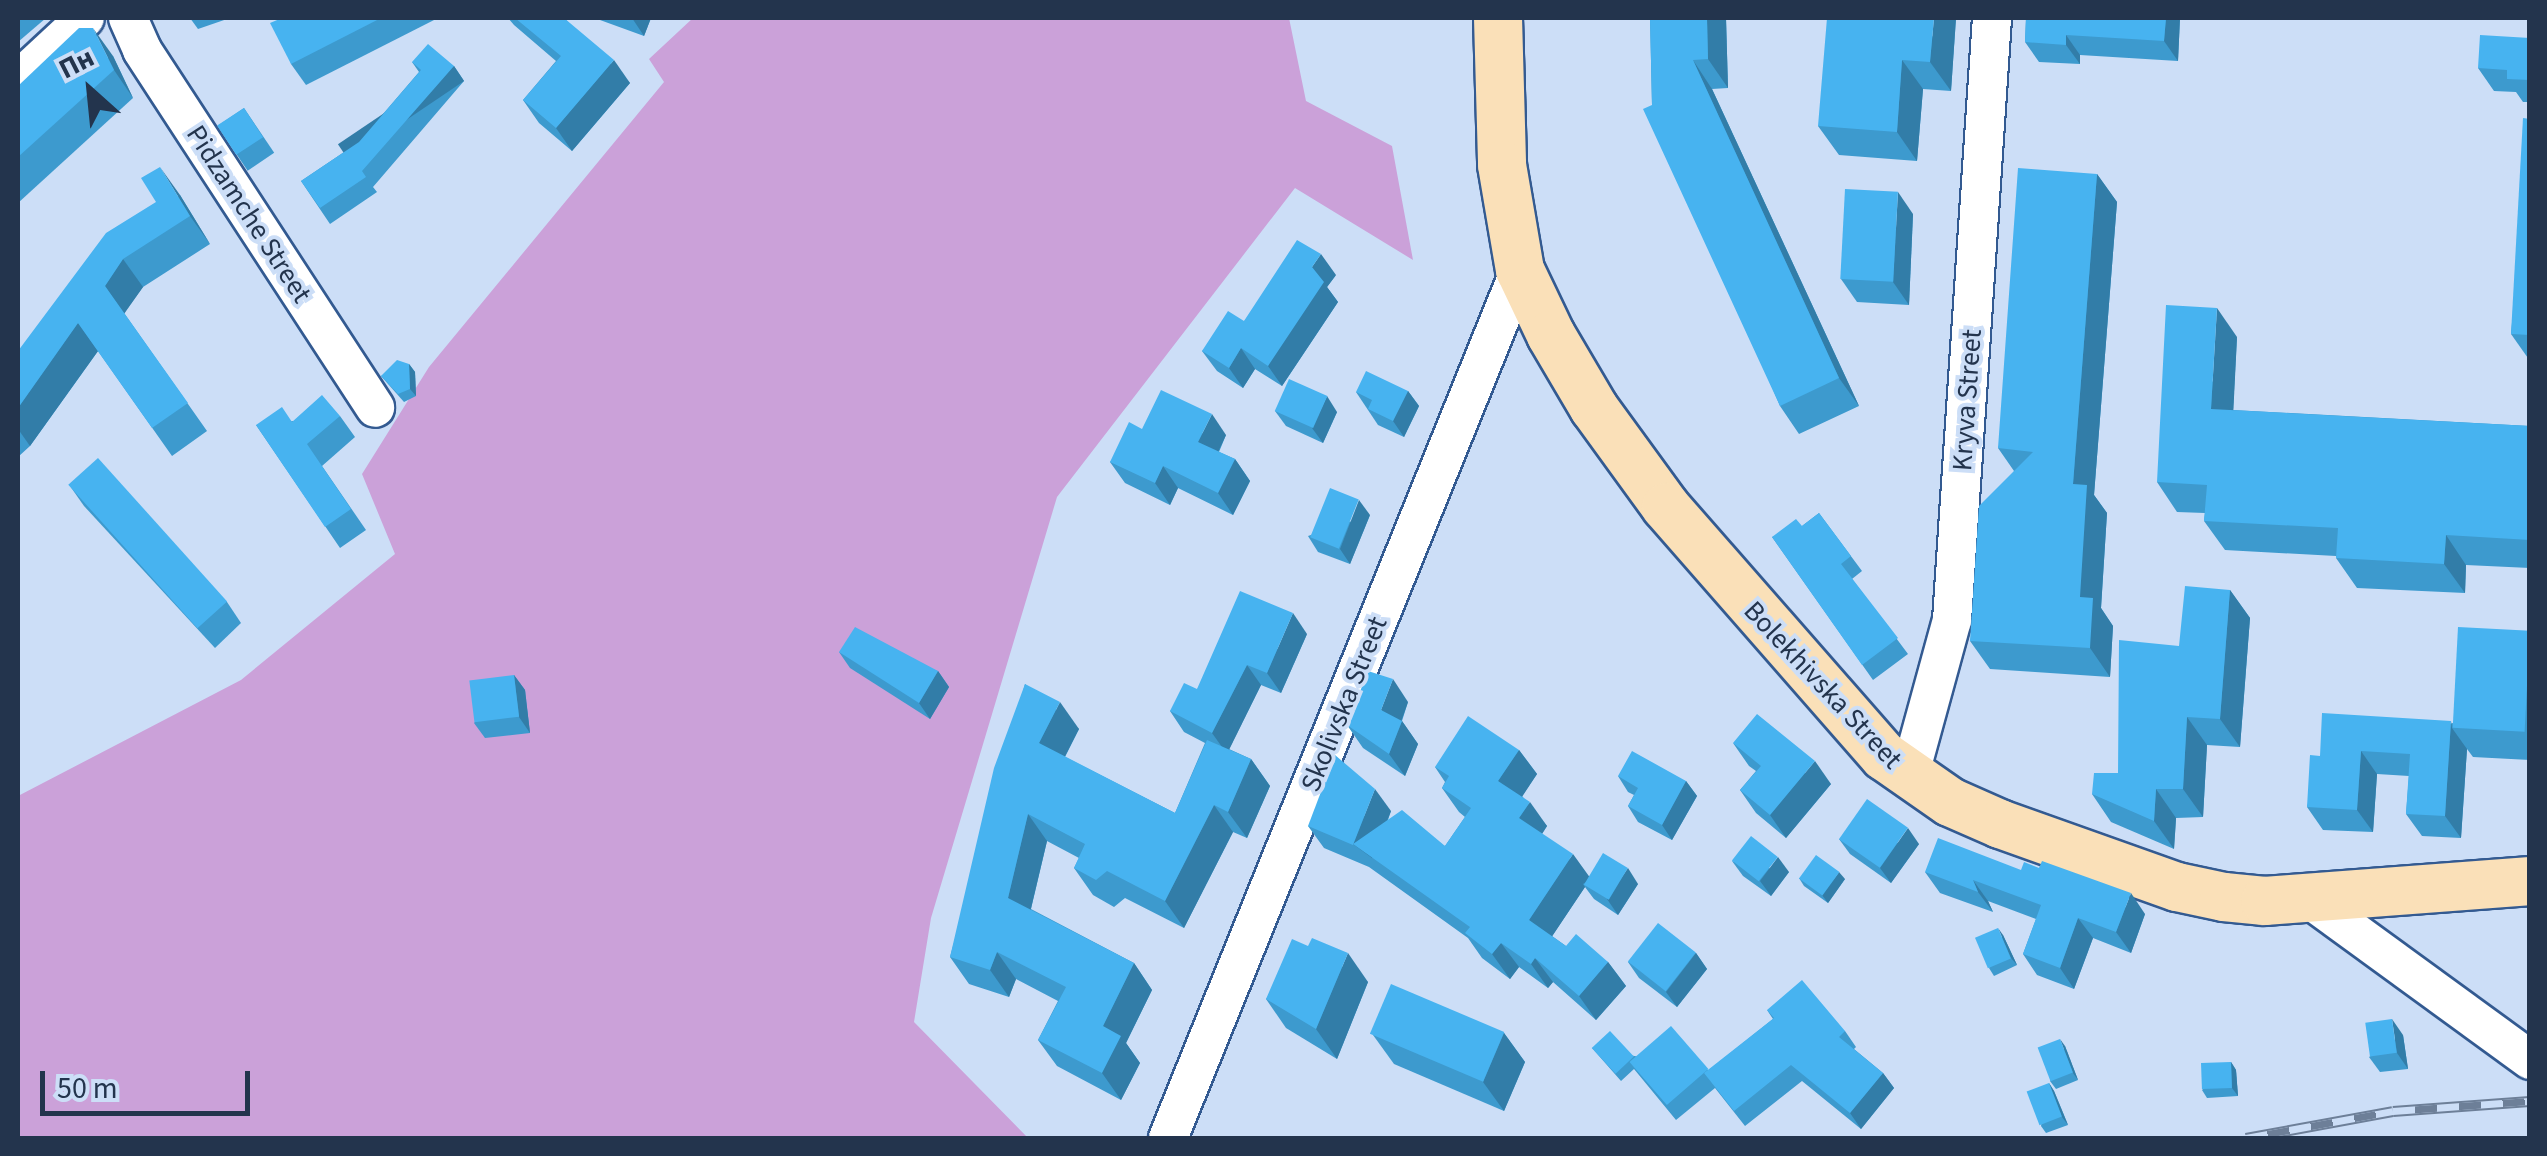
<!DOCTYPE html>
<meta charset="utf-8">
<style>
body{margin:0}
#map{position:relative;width:2547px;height:1156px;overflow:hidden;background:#ccdef7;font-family:"Source Sans 3",sans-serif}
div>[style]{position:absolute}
.green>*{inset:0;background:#cba1d9}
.roads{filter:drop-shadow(2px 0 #335a91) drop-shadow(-2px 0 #335a91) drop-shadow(0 2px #335a91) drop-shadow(0 -2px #335a91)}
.minor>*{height:38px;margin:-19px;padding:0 19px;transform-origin:19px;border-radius:19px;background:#fff}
.major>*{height:48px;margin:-24px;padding:0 24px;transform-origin:24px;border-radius:24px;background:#fae0b8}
.rail>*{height:11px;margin-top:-5.5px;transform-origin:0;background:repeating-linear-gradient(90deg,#ccdef7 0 22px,#6d7f98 0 44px);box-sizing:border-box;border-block:2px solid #6d7f98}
.wall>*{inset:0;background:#3d9ace;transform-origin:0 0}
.shaded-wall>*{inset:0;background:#327da8;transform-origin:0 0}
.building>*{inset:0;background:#47b3f0;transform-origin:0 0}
span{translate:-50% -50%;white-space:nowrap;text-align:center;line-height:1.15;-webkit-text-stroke:8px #ccdef7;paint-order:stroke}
.street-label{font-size:28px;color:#23344d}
.frame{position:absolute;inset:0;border:20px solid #23344d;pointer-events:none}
.north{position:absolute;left:40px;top:40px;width:100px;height:100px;-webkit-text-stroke:8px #ccdef7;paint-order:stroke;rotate:333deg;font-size:28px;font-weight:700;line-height:40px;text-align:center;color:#23344d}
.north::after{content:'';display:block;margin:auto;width:35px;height:45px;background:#23344d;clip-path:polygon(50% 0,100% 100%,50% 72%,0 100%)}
.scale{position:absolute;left:40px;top:1071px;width:210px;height:45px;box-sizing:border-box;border:5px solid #23344d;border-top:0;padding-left:12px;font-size:30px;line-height:35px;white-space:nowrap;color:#23344d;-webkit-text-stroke:8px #ccdef7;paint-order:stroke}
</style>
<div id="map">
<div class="green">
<i style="clip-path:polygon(693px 18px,1289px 18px,1306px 101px,1392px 146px,1413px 260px,1295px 188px,1057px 497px,931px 918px,914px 1022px,1028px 1138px,18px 1138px,18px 796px,241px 680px,395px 554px,362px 474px,429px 367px,664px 82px,649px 59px)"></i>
</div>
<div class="roads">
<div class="minor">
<i style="left:128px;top:18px;width:35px;rotate:66deg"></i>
<i style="left:142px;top:50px;width:427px;rotate:56.9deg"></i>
<i style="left:18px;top:80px;width:91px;rotate:-42.8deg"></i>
<i style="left:1909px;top:777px;width:163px;rotate:-74.7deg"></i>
<i style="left:1952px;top:620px;width:603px;rotate:-86.2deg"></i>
<i style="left:2308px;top:898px;width:275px;rotate:36.1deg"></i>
<i style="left:1168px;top:1138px;width:937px;rotate:-67.93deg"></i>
</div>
<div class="major">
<i style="left:1498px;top:18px;width:147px;rotate:88.4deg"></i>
<i style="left:1502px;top:165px;width:107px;rotate:80.3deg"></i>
<i style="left:1520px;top:270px;width:72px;rotate:64.5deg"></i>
<i style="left:1551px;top:335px;width:85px;rotate:59.5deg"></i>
<i style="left:1594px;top:408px;width:122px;rotate:54deg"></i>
<i style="left:1666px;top:507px;width:331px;rotate:48.8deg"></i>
<i style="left:1884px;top:756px;width:80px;rotate:34.9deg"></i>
<i style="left:1950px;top:802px;width:55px;rotate:23.7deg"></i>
<i style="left:2000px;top:824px;width:188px;rotate:19.6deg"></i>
<i style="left:2177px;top:887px;width:48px;rotate:12deg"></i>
<i style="left:2224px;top:897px;width:41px;rotate:5.6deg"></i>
<i style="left:2265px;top:901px;width:266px;rotate:-4.3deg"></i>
</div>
</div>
<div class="rail">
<i style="left:2246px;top:1138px;width:149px;rotate:-10.4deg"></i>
<i style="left:2393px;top:1111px;width:137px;rotate:-4.2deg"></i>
</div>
<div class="wall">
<i style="clip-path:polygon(18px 18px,46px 18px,18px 42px)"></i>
<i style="clip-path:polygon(190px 18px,230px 18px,198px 29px)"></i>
<i style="clip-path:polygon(282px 18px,438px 18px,306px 85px,291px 64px)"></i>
<i style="clip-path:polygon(508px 18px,564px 18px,630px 83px,572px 151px,539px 123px,523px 100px,556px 61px,514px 25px)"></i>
<i style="clip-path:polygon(598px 18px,651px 18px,644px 36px,600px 20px)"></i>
<i style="clip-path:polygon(1650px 18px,1726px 18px,1728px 88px,1712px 89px,1859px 406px,1799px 434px,1780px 406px,1652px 105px)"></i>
<i style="clip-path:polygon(1956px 18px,1951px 91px,1923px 89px,1917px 161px,1839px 155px,1818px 126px)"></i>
<i style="clip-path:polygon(2026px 18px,2197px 18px,2197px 19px,2180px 18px,2178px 61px,2080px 55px,2080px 64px,2039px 62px,2025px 42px)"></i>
<i style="clip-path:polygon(2530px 38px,2530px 102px,2523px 102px,2516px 92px,2494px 91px,2478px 68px)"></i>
<i style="clip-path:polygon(113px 56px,133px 98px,18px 203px,18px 86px)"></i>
<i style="clip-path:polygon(412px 62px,454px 66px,464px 81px,373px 187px,377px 192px,330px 224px,301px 181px,359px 142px,419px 72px)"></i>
<i style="left:244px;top:108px;width:54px;height:32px;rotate:56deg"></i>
<i style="clip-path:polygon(2530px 119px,2530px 361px,2511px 334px)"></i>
<i style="clip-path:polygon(2097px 174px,2117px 202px,2094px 495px,2107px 513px,2101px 608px,2113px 626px,2110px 677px,1990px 669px,1970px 641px,2014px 471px,1998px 448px)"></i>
<i style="clip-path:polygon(180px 195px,210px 244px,143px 287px,124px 313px,207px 431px,172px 456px,98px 351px,30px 446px,18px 457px,18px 351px)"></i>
<i style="clip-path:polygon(1913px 214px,1909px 305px,1857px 302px,1841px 279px)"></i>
<i style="clip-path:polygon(1336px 275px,1327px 287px,1338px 302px,1282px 386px,1255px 369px,1243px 388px,1217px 371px,1202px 351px,1244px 321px)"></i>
<i style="clip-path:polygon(2237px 337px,2233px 410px,2530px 426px,2530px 568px,2466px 565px,2465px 593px,2357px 588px,2336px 558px,2336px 556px,2225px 550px,2204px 521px,2205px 513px,2177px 512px,2157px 482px)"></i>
<i style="clip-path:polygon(409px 364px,415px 372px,416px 396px,404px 402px,381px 376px)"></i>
<i style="clip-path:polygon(1408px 391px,1419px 406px,1404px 437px,1378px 425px,1356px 392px)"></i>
<i style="clip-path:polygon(1275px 411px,1337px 412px,1323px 443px,1286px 426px)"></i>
<i style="clip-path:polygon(340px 416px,355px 437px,322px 466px,366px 530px,340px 548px,256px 425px)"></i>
<i style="clip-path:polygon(1142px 429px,1226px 435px,1219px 452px,1235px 459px,1250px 481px,1233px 515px,1178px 488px,1170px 505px,1125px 483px,1110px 462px)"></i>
<i style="clip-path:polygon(70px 486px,227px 602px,241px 623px,215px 648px,84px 506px)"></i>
<i style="clip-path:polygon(1819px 513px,1862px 571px,1852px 579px,1908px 654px,1873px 680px,1772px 537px,1802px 526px)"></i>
<i style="clip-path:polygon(1370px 515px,1350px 564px,1318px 552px,1308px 536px)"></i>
<i style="clip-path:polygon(2230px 590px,2250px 618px,2240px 747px,2207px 745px,2203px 817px,2176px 818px,2174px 849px,2111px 822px,2092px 794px,2118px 773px,2179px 646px)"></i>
<i style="clip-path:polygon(2530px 631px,2530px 760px,2473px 757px,2467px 749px,2461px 838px,2422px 836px,2406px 814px,2409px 776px,2377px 774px,2373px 832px,2323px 830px,2307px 807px,2320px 756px,2453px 723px)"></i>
<i style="clip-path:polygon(1307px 634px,1281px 693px,1261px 685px,1229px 749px,1251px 759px,1270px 786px,1247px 838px,1233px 832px,1184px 928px,1125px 898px,1114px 907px,1093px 895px,1074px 868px,1079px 858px,1047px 841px,1031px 909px,1134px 963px,1152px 990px,1126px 1043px,1140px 1063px,1121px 1100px,1057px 1066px,1038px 1040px,1058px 1001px,1016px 979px,1009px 997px,969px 984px,950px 957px,1025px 684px,1079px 729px,1065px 757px,1175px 813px,1205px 743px,1184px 732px,1170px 711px,1197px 689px)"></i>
<i style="clip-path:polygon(839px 652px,938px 671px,949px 687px,930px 719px,850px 668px)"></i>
<i style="clip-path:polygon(514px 675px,525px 690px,530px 733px,485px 738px,474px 723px)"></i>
<i style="clip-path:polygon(1408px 702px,1402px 721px,1418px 744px,1405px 776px,1363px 748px,1347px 725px)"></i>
<i style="clip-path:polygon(1733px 743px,1831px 784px,1786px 838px,1756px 813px,1740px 790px,1756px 771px,1749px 766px)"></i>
<i style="clip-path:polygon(1519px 750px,1537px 774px,1522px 796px,1547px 826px,1542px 834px,1588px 876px,1638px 884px,1618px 915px,1594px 899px,1585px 887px,1552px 936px,1566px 946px,1608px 962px,1626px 986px,1596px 1020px,1553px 982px,1548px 988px,1519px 967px,1510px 979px,1482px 958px,1468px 938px,1369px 867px,1324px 848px,1308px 826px,1391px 811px,1388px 820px,1445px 846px,1465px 817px,1459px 812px,1442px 788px,1445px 782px,1435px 767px)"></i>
<i style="clip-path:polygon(1618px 776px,1686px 781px,1697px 796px,1672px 840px,1638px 822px,1628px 806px,1634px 795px,1628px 792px)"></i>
<i style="clip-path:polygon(1839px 839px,1919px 844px,1891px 883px,1850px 854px)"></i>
<i style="clip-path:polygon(1732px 861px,1789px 872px,1771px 896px,1743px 876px)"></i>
<i style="clip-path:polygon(2021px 870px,2145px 914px,2131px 953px,2093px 938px,2074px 989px,2037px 975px,2023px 954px,2036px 919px,1988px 901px,1993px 912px,1940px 893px,1925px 872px)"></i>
<i style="clip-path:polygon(1799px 878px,1845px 879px,1828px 903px,1804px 886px)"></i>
<i style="clip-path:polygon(2003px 935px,2017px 965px,1994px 976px,1989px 968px)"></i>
<i style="clip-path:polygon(1308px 946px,1368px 982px,1337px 1059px,1286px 1028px,1266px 999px)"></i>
<i style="clip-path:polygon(1696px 953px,1707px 969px,1677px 1007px,1639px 978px,1628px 962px)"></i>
<i style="clip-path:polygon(1767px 1010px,1845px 1031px,1856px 1047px,1854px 1049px,1883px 1073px,1894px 1088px,1861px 1129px,1802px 1081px,1745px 1126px,1715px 1088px,1676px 1120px,1634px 1069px,1621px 1081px,1592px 1048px,1709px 1070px,1773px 1019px)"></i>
<i style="clip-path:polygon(1504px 1033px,1525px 1062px,1504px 1111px,1394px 1064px,1373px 1035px)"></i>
<i style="clip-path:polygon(2403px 1035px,2408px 1069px,2380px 1072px,2369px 1057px)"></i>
<i style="clip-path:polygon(2065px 1046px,2078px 1080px,2056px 1089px,2050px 1081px)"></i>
<i style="clip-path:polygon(2231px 1062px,2236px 1070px,2238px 1096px,2207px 1098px,2202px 1090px)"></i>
<i style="clip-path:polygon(2049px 1083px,2054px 1091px,2068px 1125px,2046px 1133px,2041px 1126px)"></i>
</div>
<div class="shaded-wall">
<i style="clip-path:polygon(632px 18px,651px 18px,644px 36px)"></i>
<i style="clip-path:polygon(1707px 18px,1726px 18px,1728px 88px,1708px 59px)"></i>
<i style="clip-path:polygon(1934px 18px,1956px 18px,1951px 91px,1930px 62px)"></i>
<i style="clip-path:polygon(2166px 18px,2180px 18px,2178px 61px,2164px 41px)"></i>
<i style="clip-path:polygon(93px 28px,113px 56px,133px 98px,114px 70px)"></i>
<i style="clip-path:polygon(2066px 35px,2080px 55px,2080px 64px,2066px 45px)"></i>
<i style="clip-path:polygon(614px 60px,630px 83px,572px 151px,556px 128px)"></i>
<i style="clip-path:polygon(1693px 60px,1712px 89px,1859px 406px,1839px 378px)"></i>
<i style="clip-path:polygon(1902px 60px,1923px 89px,1917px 161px,1897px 132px)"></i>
<i style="left:454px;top:66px;width:18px;height:140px;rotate:56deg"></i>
<i style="clip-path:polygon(160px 167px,180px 195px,210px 244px,190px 216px)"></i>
<i style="clip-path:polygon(2097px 174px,2117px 202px,2094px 495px,2107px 513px,2101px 608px,2113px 626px,2110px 677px,2090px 648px,2080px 597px,2073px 484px)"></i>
<i style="clip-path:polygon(1898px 192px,1913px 214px,1909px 305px,1893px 282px)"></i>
<i style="clip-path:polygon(1321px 254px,1336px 275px,1327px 287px,1338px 302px,1282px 386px,1268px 366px,1312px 267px)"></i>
<i style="clip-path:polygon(123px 259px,143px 287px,124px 314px,105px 286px)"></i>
<i style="clip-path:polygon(2217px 308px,2237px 337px,2232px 438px,2211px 409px)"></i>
<i style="clip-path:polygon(78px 323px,98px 351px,30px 446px,18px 429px,18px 408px)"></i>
<i style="clip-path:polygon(1241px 348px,1255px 369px,1243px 388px,1229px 368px)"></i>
<i style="clip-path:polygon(409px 364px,415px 372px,416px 396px,410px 389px)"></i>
<i style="clip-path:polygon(1408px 391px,1419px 406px,1404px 437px,1393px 421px)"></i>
<i style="clip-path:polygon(1327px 396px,1337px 412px,1323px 443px,1312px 428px)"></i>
<i style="clip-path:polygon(1212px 414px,1226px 435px,1213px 463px,1198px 442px)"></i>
<i style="clip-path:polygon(1235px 459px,1250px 481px,1233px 515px,1218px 493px)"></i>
<i style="clip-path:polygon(1163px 466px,1178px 488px,1170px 505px,1155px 483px)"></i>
<i style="clip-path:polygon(1359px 500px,1370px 515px,1350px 564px,1340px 549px)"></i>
<i style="clip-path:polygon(2446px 535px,2466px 565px,2465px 593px,2444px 564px)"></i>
<i style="clip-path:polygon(2230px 590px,2250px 618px,2240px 747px,2220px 719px)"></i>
<i style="clip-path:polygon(1293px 613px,1307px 634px,1281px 693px,1267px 673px)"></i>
<i style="clip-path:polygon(1247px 665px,1261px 685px,1227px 754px,1212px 733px)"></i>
<i style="clip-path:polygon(938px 671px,949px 687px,930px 719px,919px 703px)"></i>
<i style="clip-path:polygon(514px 675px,525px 690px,530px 733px,519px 717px)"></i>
<i style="clip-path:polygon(1393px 679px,1408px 702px,1397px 733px,1381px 710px)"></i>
<i style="clip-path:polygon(1060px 702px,1079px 729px,1058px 770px,1039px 743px)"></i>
<i style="clip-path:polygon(2187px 717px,2207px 745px,2203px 817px,2183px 789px)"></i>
<i style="clip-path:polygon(1402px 721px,1418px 744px,1405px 776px,1389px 754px)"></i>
<i style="clip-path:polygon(2451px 721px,2452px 728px,2467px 749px,2461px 838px,2445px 816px)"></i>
<i style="clip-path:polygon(1519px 750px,1537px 774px,1516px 806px,1498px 781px)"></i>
<i style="clip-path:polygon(2361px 751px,2377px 774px,2373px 832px,2357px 810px)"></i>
<i style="clip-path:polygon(1251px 759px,1270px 786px,1247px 838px,1228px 812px)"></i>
<i style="clip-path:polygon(1815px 761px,1831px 784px,1786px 838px,1770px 815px)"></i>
<i style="clip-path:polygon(1686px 781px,1697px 796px,1672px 840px,1662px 825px)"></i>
<i style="clip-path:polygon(1375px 789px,1391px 811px,1372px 858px,1353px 844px)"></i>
<i style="clip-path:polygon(2156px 789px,2176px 818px,2174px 849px,2154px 821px)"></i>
<i style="clip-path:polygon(1530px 802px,1547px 826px,1536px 843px,1519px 818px)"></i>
<i style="clip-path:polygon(1214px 805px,1233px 832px,1184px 928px,1165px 901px)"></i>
<i style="clip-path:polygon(1028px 814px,1047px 841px,1027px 925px,1008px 898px)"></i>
<i style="clip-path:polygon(1908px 828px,1919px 844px,1891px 883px,1880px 868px)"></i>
<i style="clip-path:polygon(1573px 854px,1591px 879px,1583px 884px,1585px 887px,1547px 944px,1529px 920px)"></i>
<i style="clip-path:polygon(1778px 857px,1789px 872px,1771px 896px,1760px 881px)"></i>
<i style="clip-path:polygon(1628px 868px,1638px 884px,1618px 915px,1607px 899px)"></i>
<i style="clip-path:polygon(1839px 872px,1845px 879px,1828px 903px,1822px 895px)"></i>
<i style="clip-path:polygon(1973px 880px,1988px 901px,1993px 912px,1978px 892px)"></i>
<i style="clip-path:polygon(2131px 893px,2145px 914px,2131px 953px,2116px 932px)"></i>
<i style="clip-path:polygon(2078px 918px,2093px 938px,2074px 989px,2060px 968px)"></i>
<i style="clip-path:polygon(1998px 928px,2003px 935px,2017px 965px,2011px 958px)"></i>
<i style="clip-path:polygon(1501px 943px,1519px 967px,1510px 979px,1492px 954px)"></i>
<i style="clip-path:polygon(997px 952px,1016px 979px,1009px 997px,990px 970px)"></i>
<i style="clip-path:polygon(1348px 953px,1368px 982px,1337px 1059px,1316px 1029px)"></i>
<i style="clip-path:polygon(1696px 953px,1707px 969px,1677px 1007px,1666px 992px)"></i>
<i style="clip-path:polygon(1535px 958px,1553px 982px,1548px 988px,1531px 964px)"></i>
<i style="clip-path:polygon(1608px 962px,1626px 986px,1596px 1020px,1579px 996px)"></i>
<i style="clip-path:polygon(1134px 963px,1152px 990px,1126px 1043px,1140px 1063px,1121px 1100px,1102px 1073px,1103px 1026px)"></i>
<i style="clip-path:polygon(2392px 1019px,2403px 1035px,2408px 1069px,2397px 1053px)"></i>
<i style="clip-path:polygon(1504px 1033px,1525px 1062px,1504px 1111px,1483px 1082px)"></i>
<i style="clip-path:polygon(2060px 1039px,2065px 1046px,2078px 1080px,2073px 1073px)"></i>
<i style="clip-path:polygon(2231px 1062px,2236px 1070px,2238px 1096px,2232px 1088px)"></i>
<i style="clip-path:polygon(1883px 1073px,1894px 1088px,1861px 1129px,1850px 1113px)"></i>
<i style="clip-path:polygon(2049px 1083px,2054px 1091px,2068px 1125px,2062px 1117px)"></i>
</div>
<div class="building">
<i style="clip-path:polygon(282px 18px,381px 18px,291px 64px,270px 23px)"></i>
<i style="clip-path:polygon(515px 18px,564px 18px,614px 60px,556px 128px,523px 100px,561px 56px)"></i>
<i style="clip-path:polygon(1650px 18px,1707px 18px,1708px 59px,1693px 60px,1839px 378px,1780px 406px,1643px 109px,1652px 105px)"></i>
<i style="clip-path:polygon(1827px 18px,1934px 18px,1930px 62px,1902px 60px,1897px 132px,1818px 126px)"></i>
<i style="clip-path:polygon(2026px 18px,2166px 18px,2164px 41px,2066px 35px,2066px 45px,2025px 42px)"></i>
<i style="clip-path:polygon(79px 28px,93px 28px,114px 70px,18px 157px,18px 86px)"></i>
<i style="clip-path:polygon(2480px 35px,2530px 38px,2530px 80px,2507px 79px,2507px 70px,2478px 68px)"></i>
<i style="clip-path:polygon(428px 44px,454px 66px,362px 171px,366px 177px,320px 208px,301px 181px,359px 142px,421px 70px,412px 62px)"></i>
<i style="left:244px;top:108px;width:35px;height:32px;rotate:57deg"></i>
<i style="clip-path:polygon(2523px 118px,2530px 119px,2530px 335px,2511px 334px)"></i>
<i style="clip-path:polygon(160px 167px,190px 216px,123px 259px,105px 286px,188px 403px,152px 428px,78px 323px,18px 408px,18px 351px,106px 233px,156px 202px,141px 178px)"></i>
<i style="clip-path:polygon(2018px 168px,2097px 174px,2073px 484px,2087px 485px,2080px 597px,2093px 598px,2090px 648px,1970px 641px,1979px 506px,2033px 452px,1998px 448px)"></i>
<i style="left:1845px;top:189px;width:53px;height:90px;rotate:3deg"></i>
<i style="clip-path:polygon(1297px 240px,1321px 254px,1312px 267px,1324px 282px,1268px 366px,1241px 348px,1229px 368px,1202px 351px,1228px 311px,1244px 321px)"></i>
<i style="clip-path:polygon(2166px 305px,2217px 308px,2211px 409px,2530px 426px,2530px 540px,2446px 535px,2444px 564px,2336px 558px,2338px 528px,2204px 521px,2207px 485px,2157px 482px)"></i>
<i style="clip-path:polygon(397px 360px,409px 364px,410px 389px,398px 394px,381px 376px)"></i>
<i style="clip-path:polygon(1366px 371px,1408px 391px,1393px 421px,1368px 409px,1372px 400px,1356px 392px)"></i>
<i style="left:1289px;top:379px;width:42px;height:35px;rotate:24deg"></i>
<i style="clip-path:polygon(1161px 390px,1212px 414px,1198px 442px,1235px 459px,1218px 493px,1163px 466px,1155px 483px,1110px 462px,1129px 422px,1142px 429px)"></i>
<i style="clip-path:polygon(322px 395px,340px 416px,307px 444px,351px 509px,325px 527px,256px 425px,282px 407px,292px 422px)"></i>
<i style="left:98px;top:458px;width:193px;height:40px;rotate:48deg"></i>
<i style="left:1330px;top:488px;width:31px;height:53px;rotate:22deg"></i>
<i style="clip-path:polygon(1819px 513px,1851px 556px,1841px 564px,1898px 638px,1862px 665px,1772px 537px,1796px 519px,1802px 526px)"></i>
<i style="clip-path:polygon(2185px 586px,2230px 590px,2220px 719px,2187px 717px,2183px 789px,2156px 789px,2154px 821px,2092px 794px,2094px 773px,2118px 773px,2119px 640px,2179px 646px)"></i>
<i style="clip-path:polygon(1240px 591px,1293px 613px,1267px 673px,1247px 665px,1212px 733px,1170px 711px,1184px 683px,1197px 689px)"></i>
<i style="clip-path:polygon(855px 627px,938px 671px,919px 703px,839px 652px)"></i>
<i style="left:2458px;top:627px;width:72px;height:101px;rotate:3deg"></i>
<i style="clip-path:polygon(1368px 671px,1393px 679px,1381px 710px,1402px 721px,1389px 754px,1347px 725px)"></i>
<i style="left:514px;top:675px;width:42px;height:45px;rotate:83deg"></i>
<i style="clip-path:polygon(1025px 684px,1060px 702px,1039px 743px,1175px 813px,1207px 740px,1251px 759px,1228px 812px,1214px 805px,1165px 901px,1107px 871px,1096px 880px,1074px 868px,1085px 844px,1028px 814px,1008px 898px,1134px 963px,1103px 1026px,1121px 1036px,1102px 1073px,1038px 1040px,1066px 987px,997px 952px,990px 970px,950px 957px,994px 768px)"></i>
<i style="clip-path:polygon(2322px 713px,2451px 721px,2445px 816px,2406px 814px,2410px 754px,2361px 751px,2357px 810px,2307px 807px,2310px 755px,2320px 756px)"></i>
<i style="clip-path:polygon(1757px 714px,1815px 761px,1770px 815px,1740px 790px,1761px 766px,1733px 743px)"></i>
<i style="clip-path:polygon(1468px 716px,1519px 750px,1498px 781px,1530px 802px,1519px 818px,1573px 854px,1529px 920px,1566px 946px,1576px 934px,1608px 962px,1579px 996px,1535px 958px,1531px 964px,1501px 943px,1492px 954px,1465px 933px,1470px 927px,1353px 844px,1402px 810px,1445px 846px,1471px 808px,1442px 788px,1449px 776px,1435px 767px)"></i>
<i style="clip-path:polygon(1632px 751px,1686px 781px,1662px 825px,1628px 806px,1638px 788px,1618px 776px)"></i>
<i style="clip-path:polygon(1335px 755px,1375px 789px,1353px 845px,1308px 826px)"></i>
<i style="left:1867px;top:799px;width:50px;height:49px;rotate:35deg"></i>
<i style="left:1751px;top:836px;width:34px;height:31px;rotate:38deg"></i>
<i style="clip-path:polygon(1938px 838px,2021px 870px,2024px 862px,2039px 868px,2042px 861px,2131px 893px,2116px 932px,2078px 918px,2060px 968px,2023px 954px,2041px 905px,1973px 880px,1978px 892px,1925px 872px)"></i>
<i style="left:1603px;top:853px;width:29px;height:37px;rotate:31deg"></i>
<i style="left:1816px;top:855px;width:29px;height:29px;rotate:36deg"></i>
<i style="left:1658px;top:923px;width:48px;height:49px;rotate:38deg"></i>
<i style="left:1998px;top:928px;width:33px;height:25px;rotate:67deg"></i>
<i style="clip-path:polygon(1312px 938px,1348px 953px,1316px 1029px,1266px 999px,1292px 939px,1308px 946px)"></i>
<i style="clip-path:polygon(1802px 980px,1845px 1031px,1839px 1037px,1883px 1073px,1850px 1113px,1791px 1065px,1734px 1111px,1704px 1073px,1774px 1018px,1767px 1010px)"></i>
<i style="left:1391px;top:984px;width:123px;height:54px;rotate:23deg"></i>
<i style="left:2392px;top:1019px;width:34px;height:27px;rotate:82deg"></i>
<i style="left:1671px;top:1026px;width:57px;height:55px;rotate:49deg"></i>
<i style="left:1610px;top:1031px;width:35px;height:25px;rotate:47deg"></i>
<i style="left:2060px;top:1039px;width:36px;height:24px;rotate:69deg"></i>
<i style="left:2231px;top:1062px;width:26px;height:30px;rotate:88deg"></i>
<i style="left:2049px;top:1083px;width:36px;height:24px;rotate:69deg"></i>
</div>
<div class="street-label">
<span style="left:249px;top:214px;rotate:57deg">Pidzamche Street</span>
<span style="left:1967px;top:400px;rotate:-86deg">Kryva Street</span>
<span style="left:1823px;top:685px;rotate:47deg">Bolekhivska Street</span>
<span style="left:1344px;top:704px;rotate:-68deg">Skolivska Street</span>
</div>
<div class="frame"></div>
<div class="north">Пн</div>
<div class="scale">50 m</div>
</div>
